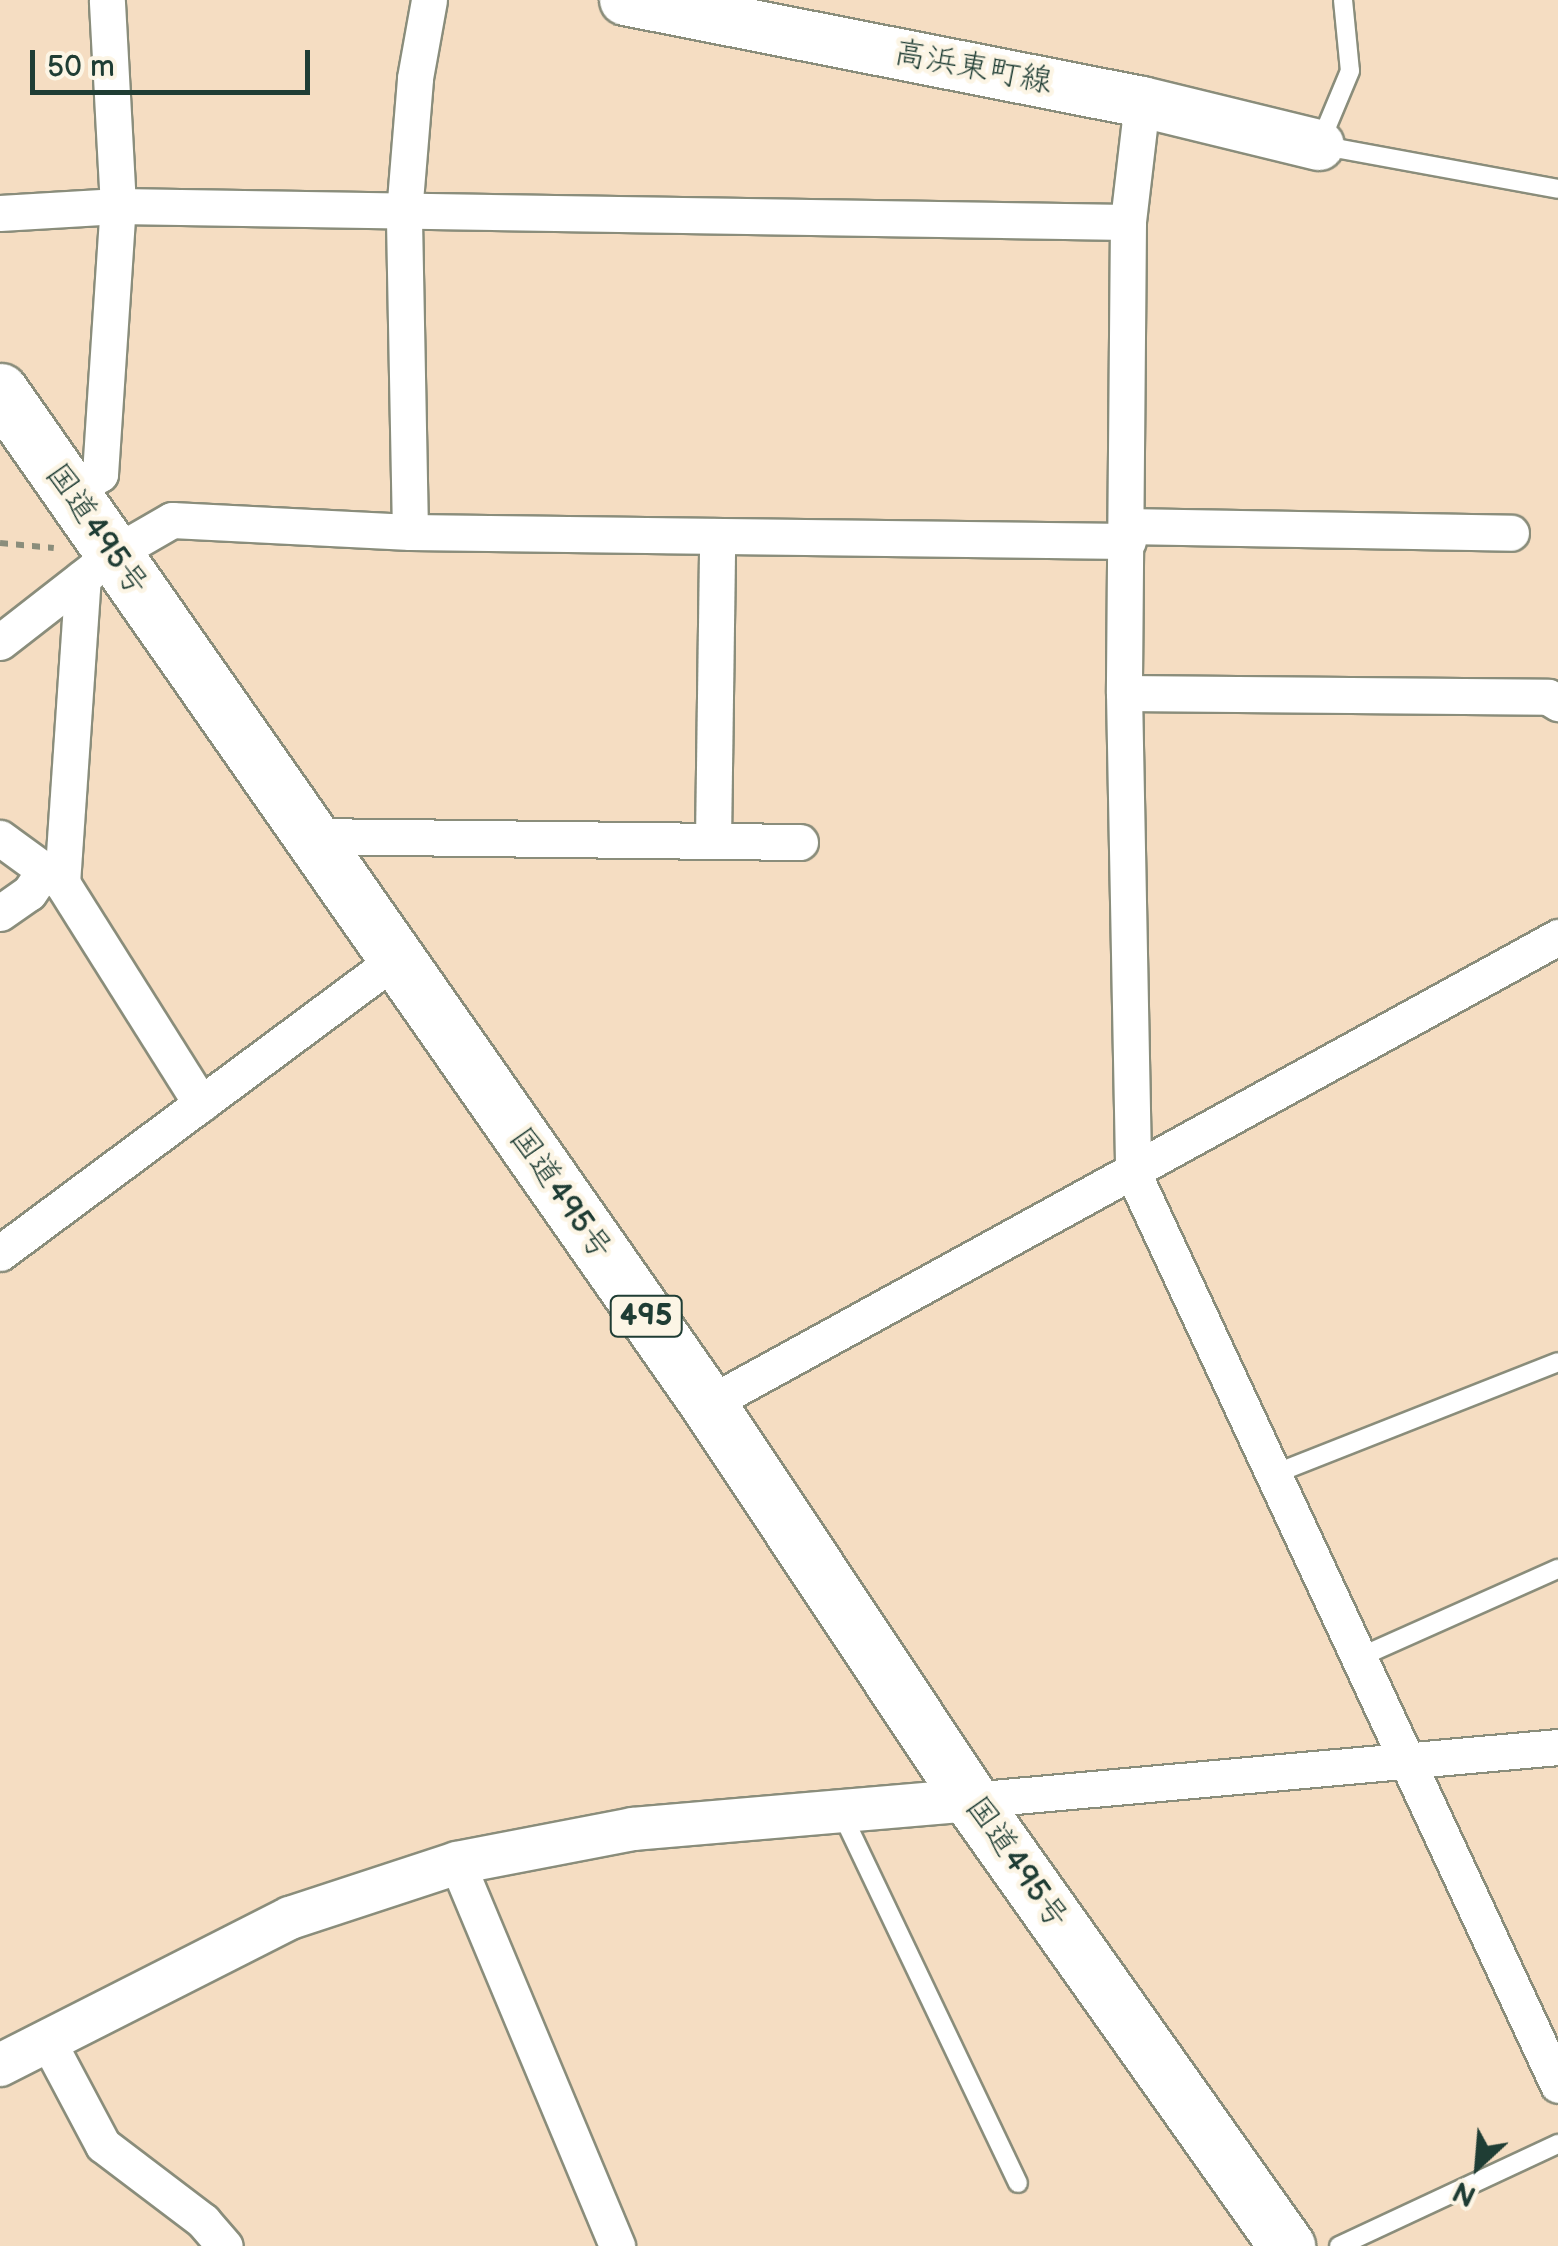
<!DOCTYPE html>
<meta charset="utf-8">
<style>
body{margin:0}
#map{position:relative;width:1558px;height:2246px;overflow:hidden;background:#f5ddc2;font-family:"Balsamiq Sans","Klee One",sans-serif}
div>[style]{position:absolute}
.path>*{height:6px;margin-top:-3px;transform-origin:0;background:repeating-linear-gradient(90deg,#8a8d7b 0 8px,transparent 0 16px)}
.roads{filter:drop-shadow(2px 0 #8a8d7b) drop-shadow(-2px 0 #8a8d7b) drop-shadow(0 2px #8a8d7b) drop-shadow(0 -2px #8a8d7b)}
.service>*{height:18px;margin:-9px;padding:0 9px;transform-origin:9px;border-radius:9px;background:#fff}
.minor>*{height:35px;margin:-17.5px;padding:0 17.5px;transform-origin:17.5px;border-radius:17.5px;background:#fff}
.tertiary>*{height:42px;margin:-21px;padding:0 21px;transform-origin:21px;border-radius:21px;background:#fff}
.secondary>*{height:50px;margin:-25px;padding:0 25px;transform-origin:25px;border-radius:25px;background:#fff}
.trunk>*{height:55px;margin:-27.5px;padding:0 27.5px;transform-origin:27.5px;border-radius:27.5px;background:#fff}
span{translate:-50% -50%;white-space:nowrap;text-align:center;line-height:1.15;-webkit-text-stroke:9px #fcf5e5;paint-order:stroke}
.shield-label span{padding:2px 8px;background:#fcf5e5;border:2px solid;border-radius:8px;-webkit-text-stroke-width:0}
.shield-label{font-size:30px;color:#1f3d34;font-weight:700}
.street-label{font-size:32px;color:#1f3d34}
.north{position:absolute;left:1428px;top:2116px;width:100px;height:100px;-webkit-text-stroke:8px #fcf5e5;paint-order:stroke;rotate:206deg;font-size:28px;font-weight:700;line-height:40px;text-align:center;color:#1f3d34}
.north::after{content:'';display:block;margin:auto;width:35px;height:45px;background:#1f3d34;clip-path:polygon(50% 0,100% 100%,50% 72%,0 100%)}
.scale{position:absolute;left:30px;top:50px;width:280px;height:45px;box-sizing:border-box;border:5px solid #1f3d34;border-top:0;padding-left:12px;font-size:30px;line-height:35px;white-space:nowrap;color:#1f3d34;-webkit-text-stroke:8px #fcf5e5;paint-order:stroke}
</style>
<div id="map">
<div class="path">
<i style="left:0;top:543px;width:54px;rotate:5.3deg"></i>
</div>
<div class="roads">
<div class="service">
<i style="left:1343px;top:0;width:71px;rotate:84.4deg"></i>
<i style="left:1350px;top:71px;width:80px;rotate:112.7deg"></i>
<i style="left:1319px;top:145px;width:243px;rotate:10.4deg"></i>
<i style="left:1274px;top:1474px;width:305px;rotate:-21.5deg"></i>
<i style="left:1360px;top:1657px;width:217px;rotate:-24deg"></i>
<i style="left:841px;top:1812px;width:411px;rotate:64.5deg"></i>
<i style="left:1339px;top:2246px;width:242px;rotate:-25deg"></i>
</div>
<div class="minor">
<i style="left:1142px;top:102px;width:121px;rotate:96.7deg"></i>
<i style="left:1128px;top:222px;width:471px;rotate:90.5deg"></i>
<i style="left:1124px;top:693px;width:480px;rotate:88.9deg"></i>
<i style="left:1133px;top:1173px;width:1006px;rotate:65.01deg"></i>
<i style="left:0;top:213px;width:118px;rotate:-3.4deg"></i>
<i style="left:118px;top:206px;width:1010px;rotate:0.91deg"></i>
<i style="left:70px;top:492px;width:35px;rotate:-31deg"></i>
<i style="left:100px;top:474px;width:269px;rotate:-86.2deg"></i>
<i style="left:118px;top:206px;width:206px;rotate:-93.1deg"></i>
<i style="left:1128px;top:526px;width:383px;rotate:1deg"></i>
<i style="left:410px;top:532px;width:319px;rotate:-91.1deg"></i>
<i style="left:404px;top:213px;width:135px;rotate:-85.3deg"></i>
<i style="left:415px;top:78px;width:79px;rotate:-79.8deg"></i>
<i style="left:0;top:642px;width:143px;rotate:-37.9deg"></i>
<i style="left:113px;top:554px;width:68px;rotate:-30deg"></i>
<i style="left:172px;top:520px;width:238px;rotate:2.9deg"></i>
<i style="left:410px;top:532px;width:718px;rotate:0.72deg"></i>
<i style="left:1124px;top:693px;width:424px;rotate:0.5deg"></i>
<i style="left:1548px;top:697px;width:12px;rotate:31deg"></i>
<i style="left:310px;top:836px;width:490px;rotate:0.7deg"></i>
<i style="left:0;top:838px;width:77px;rotate:36deg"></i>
<i style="left:62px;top:883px;width:261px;rotate:57.8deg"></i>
<i style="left:713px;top:840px;width:304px;rotate:-89.2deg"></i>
<i style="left:62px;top:883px;width:306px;rotate:-86.1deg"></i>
<i style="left:0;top:913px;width:35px;rotate:-35deg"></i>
<i style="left:29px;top:893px;width:27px;rotate:-56deg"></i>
<i style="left:0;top:1253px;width:493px;rotate:-36.6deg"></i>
<i style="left:708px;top:1404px;width:970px;rotate:-28.78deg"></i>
<i style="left:971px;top:1800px;width:589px;rotate:-5.16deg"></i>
<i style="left:457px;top:1863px;width:415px;rotate:67.3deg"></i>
<i style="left:46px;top:2038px;width:121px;rotate:62deg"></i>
<i style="left:103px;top:2145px;width:126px;rotate:37.2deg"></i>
<i style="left:203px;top:2221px;width:33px;rotate:49deg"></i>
</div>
<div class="tertiary">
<i style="left:0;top:2065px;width:325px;rotate:-26.9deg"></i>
<i style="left:290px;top:1918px;width:176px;rotate:-18.2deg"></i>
<i style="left:457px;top:1863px;width:179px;rotate:-10.9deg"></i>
<i style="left:633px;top:1829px;width:339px;rotate:-4.9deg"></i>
</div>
<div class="secondary">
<i style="left:625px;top:0;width:527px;rotate:11.16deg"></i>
<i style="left:1142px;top:102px;width:182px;rotate:13.7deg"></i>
</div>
<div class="trunk">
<i style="left:0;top:391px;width:1236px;rotate:55.05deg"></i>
<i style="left:708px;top:1404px;width:475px;rotate:56.4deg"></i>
<i style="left:971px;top:1800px;width:547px;rotate:54.68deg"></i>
</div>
</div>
<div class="shield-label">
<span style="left:646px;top:1316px">495</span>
</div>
<div class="street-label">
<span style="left:973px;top:68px;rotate:11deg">高浜東町線</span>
<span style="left:96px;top:530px;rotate:55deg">国道495号</span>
<span style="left:560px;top:1194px;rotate:55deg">国道495号</span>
<span style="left:1016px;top:1863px;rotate:55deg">国道495号</span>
</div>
<div class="north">N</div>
<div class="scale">50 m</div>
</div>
